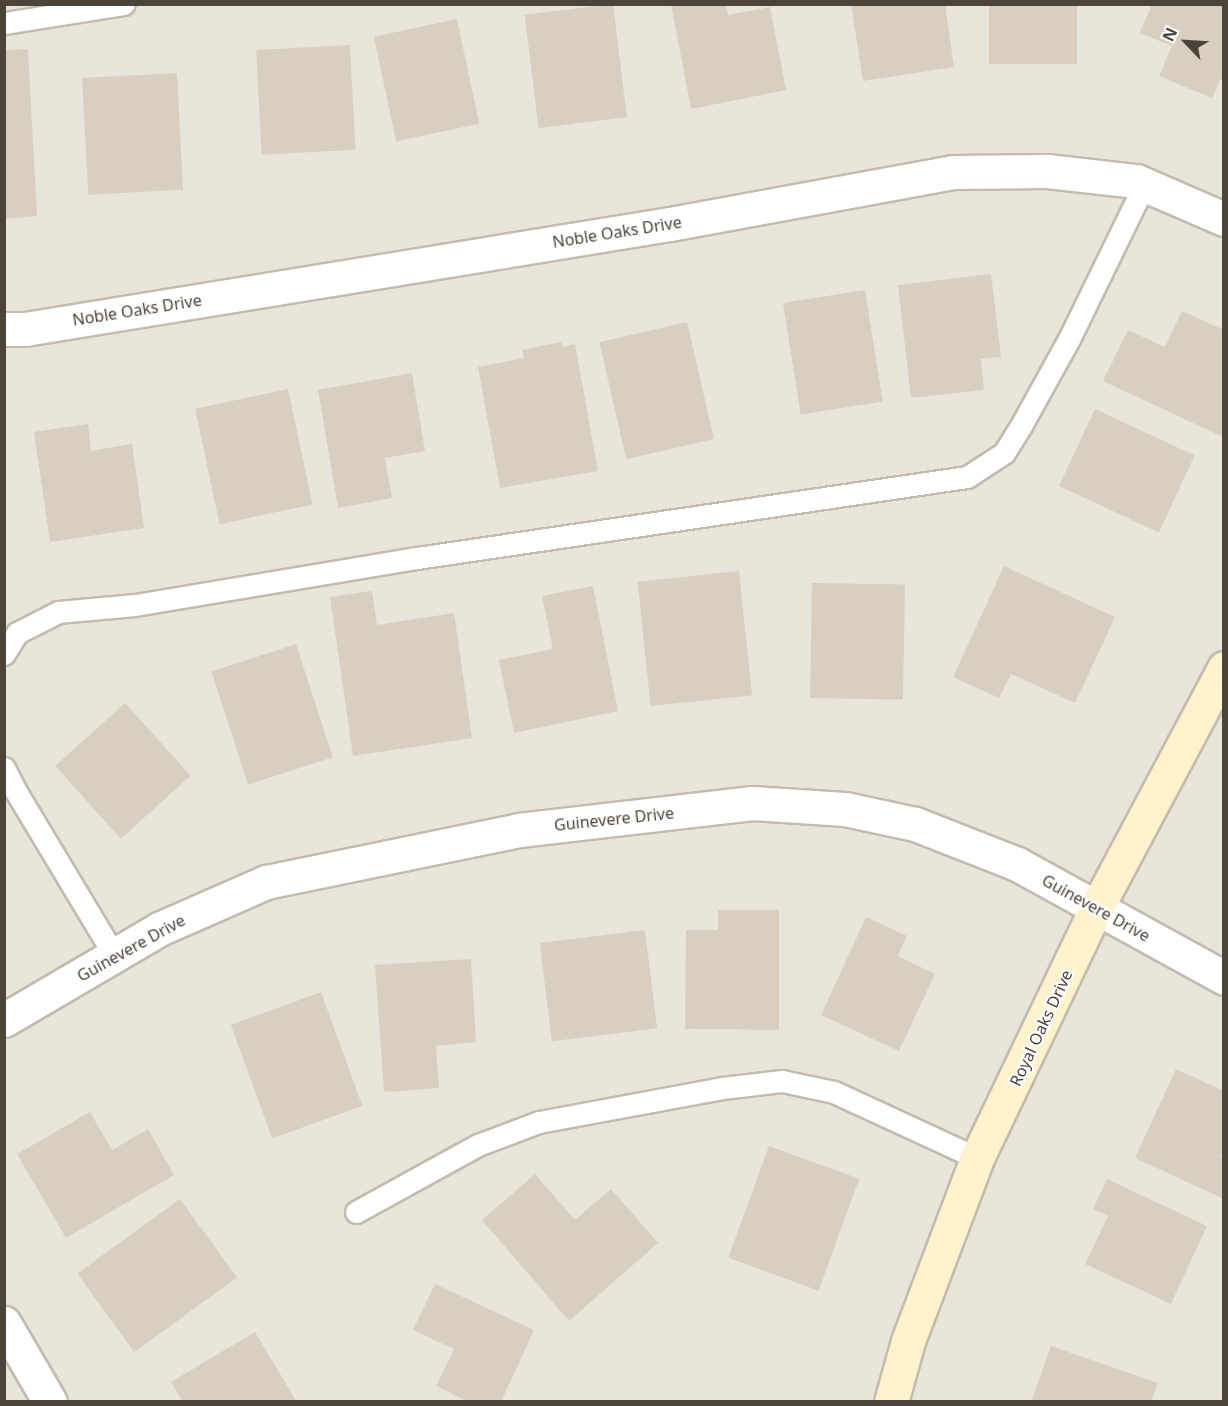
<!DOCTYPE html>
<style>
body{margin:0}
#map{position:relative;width:1228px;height:1406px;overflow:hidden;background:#f6f3ec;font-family:"Noto Sans",sans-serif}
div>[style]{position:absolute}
.residential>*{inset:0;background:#eae5da;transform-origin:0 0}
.building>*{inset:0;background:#d8cfc1;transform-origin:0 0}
.roads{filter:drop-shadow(2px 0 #c2bbae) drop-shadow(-2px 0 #c2bbae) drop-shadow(0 2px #c2bbae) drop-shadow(0 -2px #c2bbae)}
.lane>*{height:21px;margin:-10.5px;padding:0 10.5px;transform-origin:10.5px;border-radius:10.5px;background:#fff}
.street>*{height:33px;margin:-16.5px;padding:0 16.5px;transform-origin:16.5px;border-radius:16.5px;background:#fff}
.secondary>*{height:33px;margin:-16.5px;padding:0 16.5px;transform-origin:16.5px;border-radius:16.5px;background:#fff3cd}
span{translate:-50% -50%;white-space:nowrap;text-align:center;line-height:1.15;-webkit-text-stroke:4.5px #fff;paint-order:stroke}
.street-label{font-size:16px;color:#4b4439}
.frame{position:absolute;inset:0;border:6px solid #4b4439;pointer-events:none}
.north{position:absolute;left:1156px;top:12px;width:60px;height:60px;-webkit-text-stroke:4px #fff;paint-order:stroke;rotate:295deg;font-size:16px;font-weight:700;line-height:24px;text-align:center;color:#4b4439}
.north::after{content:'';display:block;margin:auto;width:21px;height:27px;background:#4b4439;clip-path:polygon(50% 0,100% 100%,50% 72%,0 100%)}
</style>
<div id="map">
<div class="residential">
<i style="left:5px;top:5px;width:1218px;height:1396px"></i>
</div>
<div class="building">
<i style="left:613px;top:4px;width:114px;height:89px;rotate:83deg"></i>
<i style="clip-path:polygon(671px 4px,726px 4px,728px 15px,770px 7px,786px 90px,691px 109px)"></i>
<i style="clip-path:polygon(851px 4px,945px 4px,954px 67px,863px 81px)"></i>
<i style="left:989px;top:4px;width:88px;height:60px"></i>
<i style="clip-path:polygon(1152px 4px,1224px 4px,1224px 80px,1220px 79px,1212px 98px,1159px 76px,1172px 46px,1140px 33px)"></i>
<i style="left:457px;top:19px;width:107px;height:85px;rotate:78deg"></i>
<i style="left:350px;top:45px;width:105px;height:94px;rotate:87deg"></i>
<i style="clip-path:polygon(28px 49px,37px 216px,4px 219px,4px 50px)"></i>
<i style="left:177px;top:73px;width:117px;height:95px;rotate:87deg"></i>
<i style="clip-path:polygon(991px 274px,1001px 357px,981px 359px,984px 390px,911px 398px,898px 285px)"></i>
<i style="left:865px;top:290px;width:113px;height:83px;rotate:81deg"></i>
<i style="clip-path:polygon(1182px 311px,1224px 330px,1224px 431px,1221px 436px,1103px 381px,1128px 330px,1165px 347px)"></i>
<i style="left:687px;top:322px;width:120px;height:90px;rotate:77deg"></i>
<i style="clip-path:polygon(561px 342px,563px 347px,575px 344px,598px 471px,500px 488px,478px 367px,524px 358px,522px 350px)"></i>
<i style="clip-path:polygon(412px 373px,425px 451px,385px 458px,392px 498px,338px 508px,318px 390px)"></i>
<i style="left:288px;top:389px;width:118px;height:95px;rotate:78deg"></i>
<i style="left:1095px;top:409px;width:110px;height:85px;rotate:25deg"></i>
<i style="clip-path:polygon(88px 424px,91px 451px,132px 444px,144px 528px,50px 542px,34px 432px)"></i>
<i style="clip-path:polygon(1004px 566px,1115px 617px,1075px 703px,1011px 674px,999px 698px,953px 677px)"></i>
<i style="left:739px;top:571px;width:125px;height:102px;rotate:84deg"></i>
<i style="left:812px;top:583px;width:93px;height:115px;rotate:1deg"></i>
<i style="clip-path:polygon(593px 586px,618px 711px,514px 733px,499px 660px,553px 649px,542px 596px)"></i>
<i style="clip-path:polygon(372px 591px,377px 625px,454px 613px,472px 738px,353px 756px,330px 597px)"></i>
<i style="left:296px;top:644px;width:119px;height:89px;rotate:72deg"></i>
<i style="left:125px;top:703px;width:98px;height:94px;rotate:48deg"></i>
<i style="clip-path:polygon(718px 910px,779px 910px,779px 1030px,685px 1029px,686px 930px,718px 930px)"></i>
<i style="clip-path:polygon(866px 917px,907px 936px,898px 956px,935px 974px,899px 1051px,821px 1015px)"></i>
<i style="left:645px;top:930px;width:99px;height:106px;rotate:83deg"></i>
<i style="clip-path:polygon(471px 959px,476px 1042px,436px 1046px,439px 1088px,384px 1092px,375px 965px)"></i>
<i style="left:321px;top:992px;width:121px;height:96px;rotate:70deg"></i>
<i style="clip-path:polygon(1176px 1069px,1224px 1091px,1224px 1148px,1220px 1156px,1224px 1158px,1224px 1199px,1135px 1158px)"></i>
<i style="clip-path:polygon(90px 1112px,112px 1150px,148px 1129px,174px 1175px,66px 1238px,17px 1154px)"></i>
<i style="left:769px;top:1146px;width:96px;height:119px;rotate:20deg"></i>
<i style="clip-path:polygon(535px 1174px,575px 1220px,611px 1189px,658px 1243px,569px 1321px,482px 1220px)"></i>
<i style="clip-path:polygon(1107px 1179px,1207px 1226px,1171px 1304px,1085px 1264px,1108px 1216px,1093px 1209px)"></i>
<i style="left:180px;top:1199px;width:97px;height:127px;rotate:54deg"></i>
<i style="clip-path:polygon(435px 1284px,534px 1330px,501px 1402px,469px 1402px,436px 1386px,454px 1349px,413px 1330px)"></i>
<i style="clip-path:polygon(255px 1332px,297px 1402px,183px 1402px,171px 1382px)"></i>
<i style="clip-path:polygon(1051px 1346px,1158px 1383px,1151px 1402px,1031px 1402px)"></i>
</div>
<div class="roads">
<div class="lane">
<i style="left:4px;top:23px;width:121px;rotate:-9deg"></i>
<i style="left:4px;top:654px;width:25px;rotate:-58deg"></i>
<i style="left:17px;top:633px;width:46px;rotate:-27.1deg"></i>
<i style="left:58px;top:612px;width:77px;rotate:-5.2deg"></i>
<i style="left:135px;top:605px;width:286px;rotate:-9.5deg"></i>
<i style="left:417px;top:558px;width:556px;rotate:-8.38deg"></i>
<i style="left:967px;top:477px;width:44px;rotate:-33deg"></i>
<i style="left:1004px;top:453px;width:34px;rotate:-58deg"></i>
<i style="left:1022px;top:424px;width:99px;rotate:-61.1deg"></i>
<i style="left:1070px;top:337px;width:169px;rotate:-64deg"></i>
<i style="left:4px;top:768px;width:25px;rotate:63deg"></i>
<i style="left:15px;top:790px;width:192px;rotate:59deg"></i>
<i style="left:356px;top:1212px;width:139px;rotate:-28.8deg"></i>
<i style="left:478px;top:1145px;width:65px;rotate:-20.7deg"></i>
<i style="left:539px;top:1122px;width:186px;rotate:-10.5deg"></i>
<i style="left:722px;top:1088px;width:60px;rotate:-6.7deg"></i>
<i style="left:782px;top:1081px;width:53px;rotate:11.9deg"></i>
<i style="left:834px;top:1092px;width:157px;rotate:24.8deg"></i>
</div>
<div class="street">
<i style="left:4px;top:329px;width:21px"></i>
<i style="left:25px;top:329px;width:653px;rotate:-9.25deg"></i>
<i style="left:670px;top:224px;width:288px;rotate:-10.4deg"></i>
<i style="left:953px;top:172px;width:94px;rotate:-0.6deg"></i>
<i style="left:1047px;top:171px;width:90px;rotate:6.4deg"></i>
<i style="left:1136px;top:181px;width:96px;rotate:23.4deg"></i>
<i style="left:4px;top:1020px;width:180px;rotate:-30.4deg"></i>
<i style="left:159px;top:929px;width:117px;rotate:-23.7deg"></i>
<i style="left:266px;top:882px;width:258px;rotate:-11.6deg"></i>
<i style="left:519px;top:830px;width:235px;rotate:-6.6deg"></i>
<i style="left:752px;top:803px;width:93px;rotate:3.7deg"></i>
<i style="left:845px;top:809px;width:72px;rotate:12.1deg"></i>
<i style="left:915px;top:824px;width:110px;rotate:21.4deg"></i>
<i style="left:1017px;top:864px;width:236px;rotate:28.8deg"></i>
<i style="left:4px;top:1323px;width:91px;rotate:59.8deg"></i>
</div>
<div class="secondary">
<i style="left:891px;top:1402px;width:63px;rotate:-74.4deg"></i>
<i style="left:908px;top:1341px;width:196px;rotate:-69.3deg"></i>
<i style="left:977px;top:1158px;width:276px;rotate:-64.5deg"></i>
<i style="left:1096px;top:909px;width:273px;rotate:-62deg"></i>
</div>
</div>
<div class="street-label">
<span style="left:617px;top:232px;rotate:-9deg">Noble Oaks Drive</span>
<span style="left:137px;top:310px;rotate:-9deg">Noble Oaks Drive</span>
<span style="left:614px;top:819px;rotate:-6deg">Guinevere Drive</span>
<span style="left:1096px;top:908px;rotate:29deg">Guinevere Drive</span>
<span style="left:131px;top:948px;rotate:-29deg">Guinevere Drive</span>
<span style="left:1041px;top:1028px;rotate:-65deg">Royal Oaks Drive</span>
</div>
<div class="frame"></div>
<div class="north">N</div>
</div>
